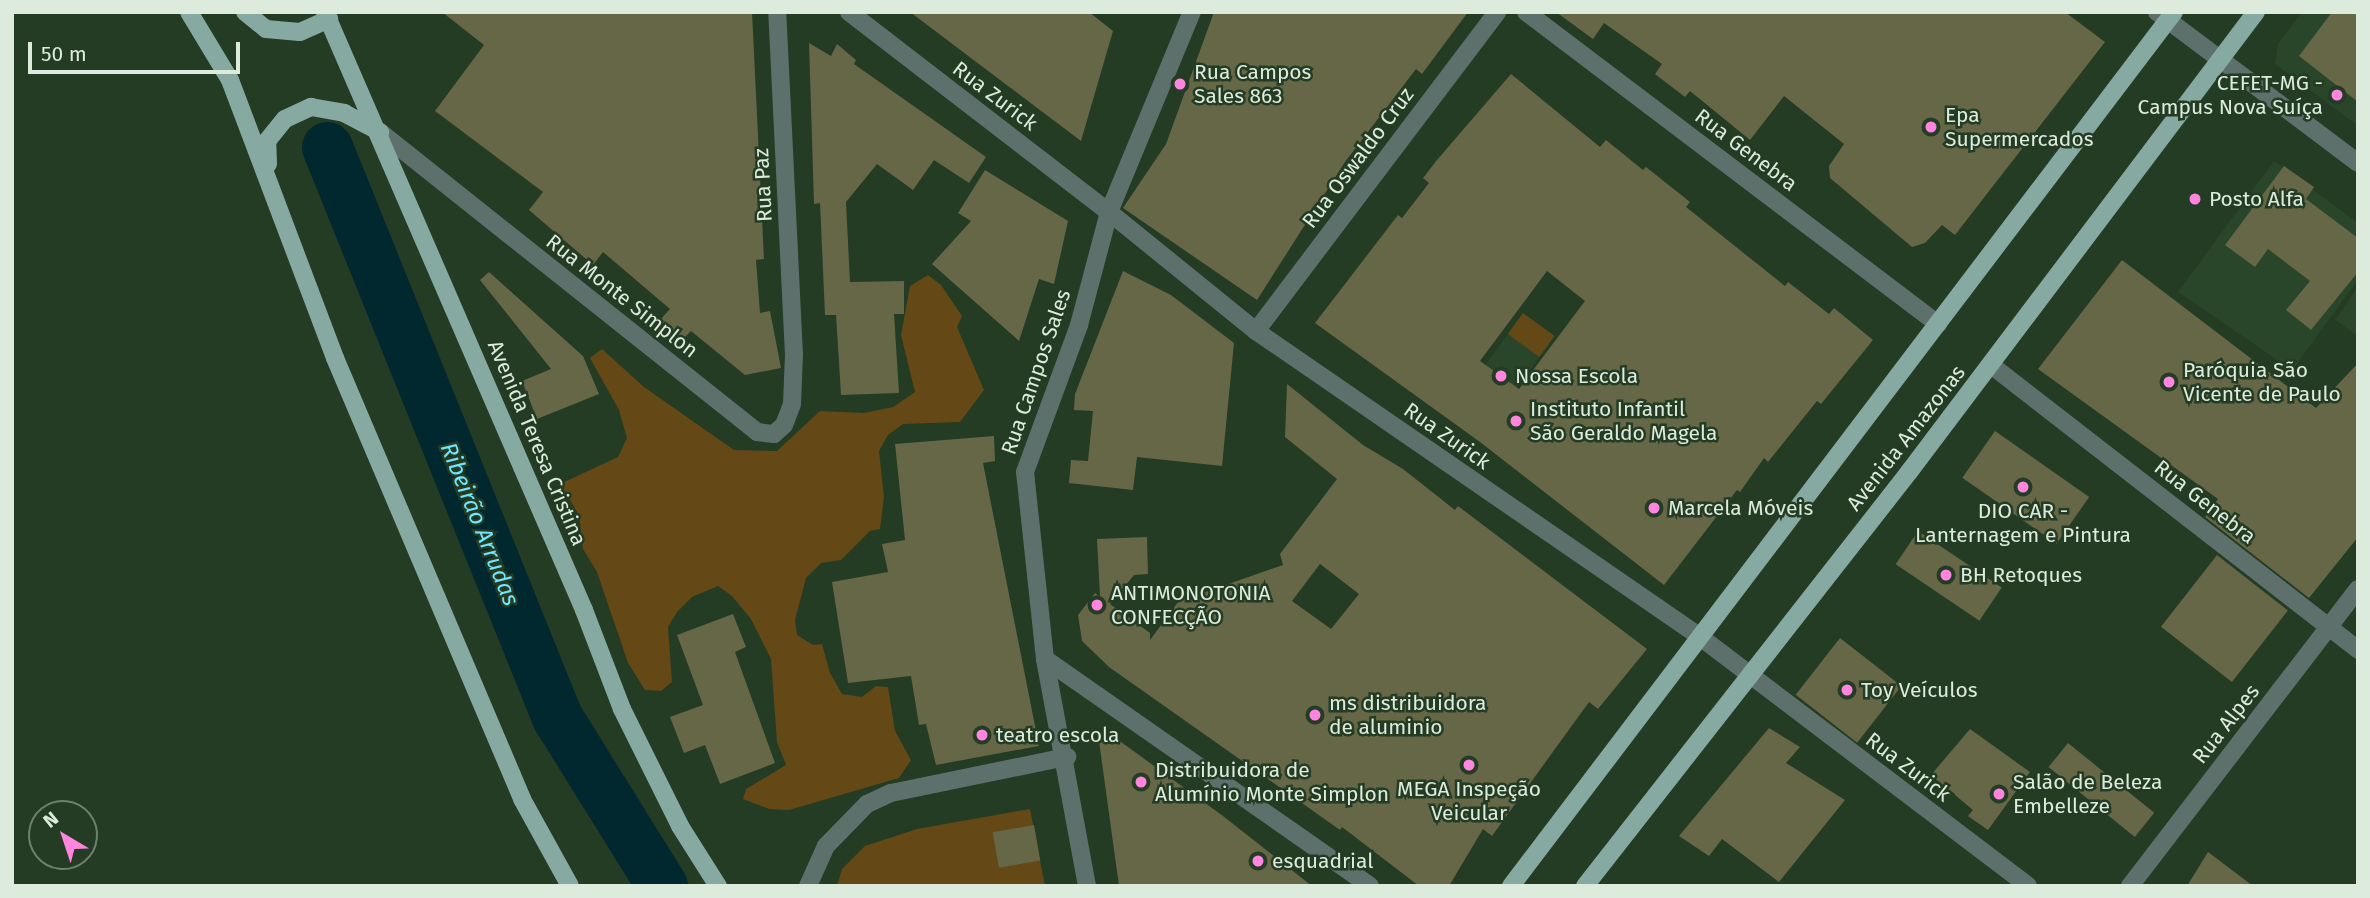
<!DOCTYPE html>
<meta charset="utf-8">
<style>
body{margin:0}
#map{position:relative;width:2370px;height:898px;overflow:hidden;background:#243b24;font-family:"Fira Sans",sans-serif}
div>[style]{position:absolute}
.built>*{inset:0;background:#29462a;transform-origin:0 0}
.green>*{inset:0;background:#644815;transform-origin:0 0}
.river>*{height:51px;margin:-25.5px;padding:0 25.5px;transform-origin:25.5px;border-radius:25.5px;background:#02282f}
.building>*{inset:0;background:#656746;transform-origin:0 0}
.minor>*{height:18px;margin:-9px;padding:0 9px;transform-origin:9px;border-radius:9px;background:#5e706c}
.major>*{height:18px;margin:-9px;padding:0 9px;transform-origin:9px;border-radius:9px;background:#86aaa2}
.dots>*{width:19px;height:19px;translate:-50% -50%;box-sizing:border-box;border:4px solid #243b24;border-radius:50%}
span{translate:-50% -50%;white-space:nowrap;text-align:center;line-height:1.15;-webkit-text-stroke:5px #243b24;paint-order:stroke}
.poi-label{font-size:21px;color:#dcebdc}
.left{translate:0 -50%;text-align:left}
.right{translate:-100% -50%;text-align:right}
.street-label{font-size:21px;color:#dcebdc}
.water-label{font-size:23px;color:#71e6fc;font-style:italic}
.frame{position:absolute;inset:0;border:14px solid #dcebdc;pointer-events:none}
.north{position:absolute;left:28px;top:800px;width:70px;height:70px;box-sizing:border-box;background:#243b24;border:2px solid #6e816e;border-radius:50%;rotate:321deg;font-size:19px;font-weight:700;line-height:28px;text-align:center;color:#dcebdc}
.north::after{content:'';display:block;margin:auto;width:24px;height:32px;background:#ff85df;clip-path:polygon(50% 0,100% 100%,50% 72%,0 100%)}
.scale{position:absolute;left:28px;top:42px;width:212px;height:32px;box-sizing:border-box;border:4px solid #dcebdc;border-top:0;padding-left:9px;font-size:21px;line-height:24px;white-space:nowrap;color:#dcebdc;-webkit-text-stroke:5px #243b24;paint-order:stroke}
</style>
<div id="map">
<div class="built">
<i style="clip-path:polygon(2302px 12px,2358px 12px,2358px 126px,2275px 64px,2278px 44px)"></i>
<i style="clip-path:polygon(2274px 161px,2358px 223px,2358px 280px,2292px 370px,2178px 292px)"></i>
<i style="clip-path:polygon(2358px 287px,2358px 336px,2335px 320px)"></i>
<i style="left:1523px;top:313px;width:39px;height:129px;rotate:36deg"></i>
</div>
<div class="green">
<i style="clip-path:polygon(928px 275px,941px 285px,962px 316px,957px 327px,984px 390px,960px 422px,903px 424px,888px 435px,879px 451px,884px 497px,880px 529px,870px 531px,841px 560px,821px 563px,806px 578px,795px 620px,797px 635px,813px 645px,822px 644px,830px 673px,842px 694px,862px 697px,876px 686px,888px 687px,895px 731px,911px 760px,899px 778px,789px 810px,769px 809px,743px 799px,746px 789px,786px 765px,777px 742px,771px 659px,751px 619px,732px 596px,718px 586px,692px 597px,677px 612px,668px 627px,672px 682px,661px 691px,645px 690px,628px 663px,597px 572px,583px 549px,579px 515px,560px 484px,618px 457px,627px 438px,619px 410px,590px 358px,602px 349px,644px 387px,734px 450px,777px 451px,820px 411px,864px 413px,893px 407px,915px 392px,901px 335px,910px 286px)"></i>
<i style="left:1523px;top:313px;width:39px;height:26px;rotate:36deg"></i>
<i style="clip-path:polygon(1030px 809px,1045px 886px,837px 886px,842px 869px,865px 846px,917px 829px)"></i>
</div>
<div class="river">
<i style="left:327px;top:147px;width:615px;rotate:68.03deg"></i>
<i style="left:557px;top:717px;width:199px;rotate:58.1deg"></i>
</div>
<div class="building">
<i style="clip-path:polygon(442px 12px,752px 12px,764px 259px,756px 260px,760px 313px,770px 311px,781px 368px,745px 375px,691px 331px,681px 341px,660px 320px,670px 309px,603px 252px,593px 265px,529px 210px,543px 192px,435px 111px,484px 45px)"></i>
<i style="clip-path:polygon(910px 12px,1089px 12px,1113px 31px,1081px 141px)"></i>
<i style="clip-path:polygon(1214px 12px,1468px 12px,1422px 74px,1416px 69px,1345px 162px,1257px 300px,1123px 208px,1166px 144px)"></i>
<i style="clip-path:polygon(1556px 12px,2065px 12px,2105px 42px,1955px 235px,1942px 225px,1925px 243px,1912px 247px,1830px 178px,1829px 166px,1844px 144px,1784px 96px,1750px 140px,1690px 91px,1685px 97px,1655px 74px,1662px 64px,1604px 23px,1593px 39px)"></i>
<i style="clip-path:polygon(2332px 12px,2358px 12px,2358px 102px,2299px 56px)"></i>
<i style="clip-path:polygon(809px 43px,831px 56px,837px 44px,856px 60px,854px 64px,986px 157px,969px 183px,934px 160px,913px 190px,877px 164px,846px 202px,850px 282px,904px 281px,904px 314px,894px 314px,899px 393px,841px 395px,836px 315px,825px 315px,820px 203px,814px 204px)"></i>
<i style="clip-path:polygon(evenodd,1511px 74px,1600px 147px,1606px 140px,1643px 170px,1646px 167px,1690px 202px,1686px 207px,1785px 286px,1788px 282px,1829px 314px,1834px 308px,1873px 340px,1821px 404px,1817px 401px,1768px 462px,1764px 458px,1740px 492px,1737px 490px,1664px 585px,1480px 442px,1315px 323px,1398px 215px,1402px 218px,1429px 183px,1423px 178px,1437px 160px,1511px 74px,1547px 271px,1585px 301px,1519px 389px,1480px 361px,1547px 271px)"></i>
<i style="clip-path:polygon(2284px 166px,2314px 187px,2306px 199px,2358px 238px,2358px 272px,2311px 330px,2286px 310px,2310px 281px,2268px 249px,2255px 267px,2225px 245px)"></i>
<i style="clip-path:polygon(985px 170px,1068px 221px,1054px 284px,1039px 279px,1019px 341px,932px 264px,971px 221px,958px 213px)"></i>
<i style="clip-path:polygon(2122px 260px,2316px 408px,2358px 363px,2358px 537px,2309px 598px,2205px 517px,2218px 499px,2038px 369px)"></i>
<i style="clip-path:polygon(1123px 271px,1171px 295px,1234px 343px,1222px 466px,1137px 457px,1133px 490px,1069px 483px,1071px 460px,1088px 461px,1093px 411px,1074px 410px,1075px 394px)"></i>
<i style="clip-path:polygon(489px 272px,583px 356px,599px 394px,537px 419px,522px 381px,551px 369px,480px 280px)"></i>
<i style="clip-path:polygon(evenodd,1287px 384px,1363px 445px,1403px 469px,1455px 510px,1458px 506px,1647px 649px,1598px 709px,1589px 702px,1492px 836px,1483px 829px,1449px 886px,1419px 886px,1342px 827px,1340px 830px,1109px 667px,1082px 641px,1078px 615px,1095px 593px,1100px 597px,1097px 539px,1147px 537px,1148px 574px,1134px 575px,1110px 604px,1150px 633px,1150px 640px,1187px 590px,1197px 595px,1283px 565px,1280px 554px,1337px 479px,1285px 437px,1287px 384px,1320px 564px,1359px 594px,1331px 629px,1292px 601px,1320px 564px)"></i>
<i style="left:1995px;top:431px;width:115px;height:57px;rotate:35deg"></i>
<i style="clip-path:polygon(994px 436px,995px 461px,983px 463px,1039px 746px,936px 765px,926px 724px,919px 725px,911px 676px,848px 683px,832px 582px,888px 572px,882px 544px,905px 540px,895px 444px)"></i>
<i style="left:1918px;top:531px;width:101px;height:40px;rotate:34deg"></i>
<i style="left:2217px;top:555px;width:90px;height:91px;rotate:38deg"></i>
<i style="clip-path:polygon(733px 614px,746px 647px,735px 652px,775px 763px,720px 784px,705px 745px,684px 753px,670px 717px,703px 705px,677px 635px)"></i>
<i style="left:1840px;top:638px;width:78px;height:72px;rotate:38deg"></i>
<i style="clip-path:polygon(1769px 728px,1800px 747px,1786px 763px,1845px 800px,1779px 882px,1722px 839px,1709px 856px,1679px 836px)"></i>
<i style="clip-path:polygon(1970px 729px,2030px 772px,1988px 830px,1968px 816px,1973px 810px,1931px 775px)"></i>
<i style="clip-path:polygon(1117px 739px,1223px 816px,1312px 886px,1119px 886px,1099px 741px)"></i>
<i style="left:2068px;top:743px;width:111px;height:31px;rotate:39deg"></i>
<i style="left:1034px;top:825px;width:36px;height:42px;rotate:80deg"></i>
<i style="clip-path:polygon(2208px 852px,2253px 886px,2187px 886px)"></i>
</div>
<div class="minor">
<i style="left:849px;top:12px;width:328px;rotate:37.6deg"></i>
<i style="left:1109px;top:212px;width:189px;rotate:39deg"></i>
<i style="left:1256px;top:331px;width:538px;rotate:34.55deg"></i>
<i style="left:1699px;top:636px;width:413px;rotate:37.2deg"></i>
<i style="left:1526px;top:12px;width:517px;rotate:37.14deg"></i>
<i style="left:2157px;top:12px;width:251px;rotate:36.9deg"></i>
<i style="left:380px;top:132px;width:482px;rotate:38.5deg"></i>
<i style="left:757px;top:432px;width:17px;rotate:7deg"></i>
<i style="left:774px;top:434px;width:13px;rotate:-42deg"></i>
<i style="left:784px;top:425px;width:22px;rotate:-69deg"></i>
<i style="left:792px;top:404px;width:49px;rotate:-87.7deg"></i>
<i style="left:794px;top:355px;width:343px;rotate:-92.8deg"></i>
<i style="left:1256px;top:331px;width:400px;rotate:-52.9deg"></i>
<i style="left:1991px;top:365px;width:465px;rotate:37.8deg"></i>
<i style="left:1045px;top:659px;width:396px;rotate:34.9deg"></i>
<i style="left:808px;top:886px;width:44px;rotate:-65.8deg"></i>
<i style="left:826px;top:846px;width:59px;rotate:-45.7deg"></i>
<i style="left:867px;top:804px;width:26px;rotate:-25deg"></i>
<i style="left:891px;top:793px;width:180px;rotate:-11.6deg"></i>
<i style="left:1087px;top:886px;width:231px;rotate:-100.5deg"></i>
<i style="left:1045px;top:659px;width:188px;rotate:-96.1deg"></i>
<i style="left:1025px;top:472px;width:157px;rotate:-69.8deg"></i>
<i style="left:1079px;top:325px;width:117px;rotate:-75.1deg"></i>
<i style="left:1109px;top:212px;width:217px;rotate:-67.5deg"></i>
<i style="left:2130px;top:886px;width:374px;rotate:-52.5deg"></i>
</div>
<div class="major">
<i style="left:189px;top:12px;width:79px;rotate:58.9deg"></i>
<i style="left:230px;top:80px;width:297px;rotate:69.3deg"></i>
<i style="left:335px;top:358px;width:479px;rotate:67deg"></i>
<i style="left:522px;top:799px;width:99px;rotate:61.1deg"></i>
<i style="left:245px;top:12px;width:27px;rotate:39deg"></i>
<i style="left:266px;top:29px;width:34px;rotate:5deg"></i>
<i style="left:300px;top:32px;width:32px;rotate:-24deg"></i>
<i style="left:325px;top:12px;width:652px;rotate:66.58deg"></i>
<i style="left:584px;top:610px;width:106px;rotate:69deg"></i>
<i style="left:622px;top:709px;width:131px;rotate:63.6deg"></i>
<i style="left:680px;top:826px;width:71px;rotate:57.7deg"></i>
<i style="left:268px;top:164px;width:23px;rotate:-92deg"></i>
<i style="left:267px;top:141px;width:28px;rotate:-51deg"></i>
<i style="left:285px;top:119px;width:29px;rotate:-25deg"></i>
<i style="left:311px;top:107px;width:34px;rotate:10deg"></i>
<i style="left:344px;top:113px;width:41px;rotate:27.8deg"></i>
<i style="left:1511px;top:886px;width:1097px;rotate:-52.82deg"></i>
<i style="left:1585px;top:886px;width:526px;rotate:-51.95deg"></i>
<i style="left:1909px;top:472px;width:576px;rotate:-52.97deg"></i>
</div>
<div class="dots">
<i style="left:1180px;top:84px;background:#ff85df"></i>
<i style="left:2337px;top:95px;background:#ff85df"></i>
<i style="left:1931px;top:127px;background:#ff85df"></i>
<i style="left:2195px;top:199px;background:#ff85df"></i>
<i style="left:1501px;top:376px;background:#ff85df"></i>
<i style="left:2169px;top:382px;background:#ff85df"></i>
<i style="left:1516px;top:421px;background:#ff85df"></i>
<i style="left:2023px;top:487px;background:#ff85df"></i>
<i style="left:1654px;top:508px;background:#ff85df"></i>
<i style="left:1946px;top:575px;background:#ff85df"></i>
<i style="left:1097px;top:605px;background:#ff85df"></i>
<i style="left:1847px;top:690px;background:#ff85df"></i>
<i style="left:1315px;top:715px;background:#ff85df"></i>
<i style="left:982px;top:735px;background:#ff85df"></i>
<i style="left:1469px;top:765px;background:#ff85df"></i>
<i style="left:1141px;top:782px;background:#ff85df"></i>
<i style="left:1999px;top:794px;background:#ff85df"></i>
<i style="left:1258px;top:861px;background:#ff85df"></i>
</div>
<div class="poi-label">
<span class="left" style="left:1194px;top:84px">Rua Campos<br>Sales 863</span>
<span class="right" style="left:2323px;top:95px">CEFET-MG -<br>Campus Nova Suíça</span>
<span class="left" style="left:1945px;top:127px">Epa<br>Supermercados</span>
<span class="left" style="left:2209px;top:199px">Posto Alfa</span>
<span class="left" style="left:2183px;top:382px">Paróquia São<br>Vicente de Paulo</span>
<span class="left" style="left:1515px;top:376px">Nossa Escola</span>
<span class="left" style="left:1530px;top:421px">Instituto Infantil<br>São Geraldo Magela</span>
<span class="left" style="left:1668px;top:508px">Marcela Móveis</span>
<span style="left:2023px;top:523px">DIO CAR -<br>Lanternagem e Pintura</span>
<span class="left" style="left:1960px;top:575px">BH Retoques</span>
<span class="left" style="left:1111px;top:605px">ANTIMONOTONIA<br>CONFECÇÃO</span>
<span class="left" style="left:1861px;top:690px">Toy Veículos</span>
<span class="left" style="left:1329px;top:715px">ms distribuidora<br>de aluminio</span>
<span class="left" style="left:996px;top:735px">teatro escola</span>
<span class="left" style="left:1155px;top:782px">Distribuidora de<br>Alumínio Monte Simplon</span>
<span class="left" style="left:2013px;top:794px">Salão de Beleza<br>Embelleze</span>
<span style="left:1469px;top:801px">MEGA Inspeção<br>Veicular</span>
<span class="left" style="left:1272px;top:861px">esquadrial</span>
</div>
<div class="street-label">
<span style="left:995px;top:96px;rotate:37deg">Rua Zurick</span>
<span style="left:1746px;top:150px;rotate:37deg">Rua Genebra</span>
<span style="left:1358px;top:158px;rotate:-53deg">Rua Oswaldo Cruz</span>
<span style="left:763px;top:185px;rotate:-93deg">Rua Paz</span>
<span style="left:622px;top:296px;rotate:38deg">Rua Monte Simplon</span>
<span style="left:1036px;top:372px;rotate:-71deg">Rua Campos Sales</span>
<span style="left:1447px;top:436px;rotate:35deg">Rua Zurick</span>
<span style="left:1906px;top:438px;rotate:-52deg">Avenida Amazonas</span>
<span style="left:537px;top:443px;rotate:67deg">Avenida Teresa Cristina</span>
<span style="left:2205px;top:502px;rotate:38deg">Rua Genebra</span>
<span style="left:2226px;top:724px;rotate:-52deg">Rua Alpes</span>
<span style="left:1908px;top:767px;rotate:37deg">Rua Zurick</span>
</div>
<div class="water-label">
<span style="left:480px;top:524px;rotate:68deg">Ribeirão Arrudas</span>
</div>
<div class="frame"></div>
<div class="north">N</div>
<div class="scale">50 m</div>
</div>
